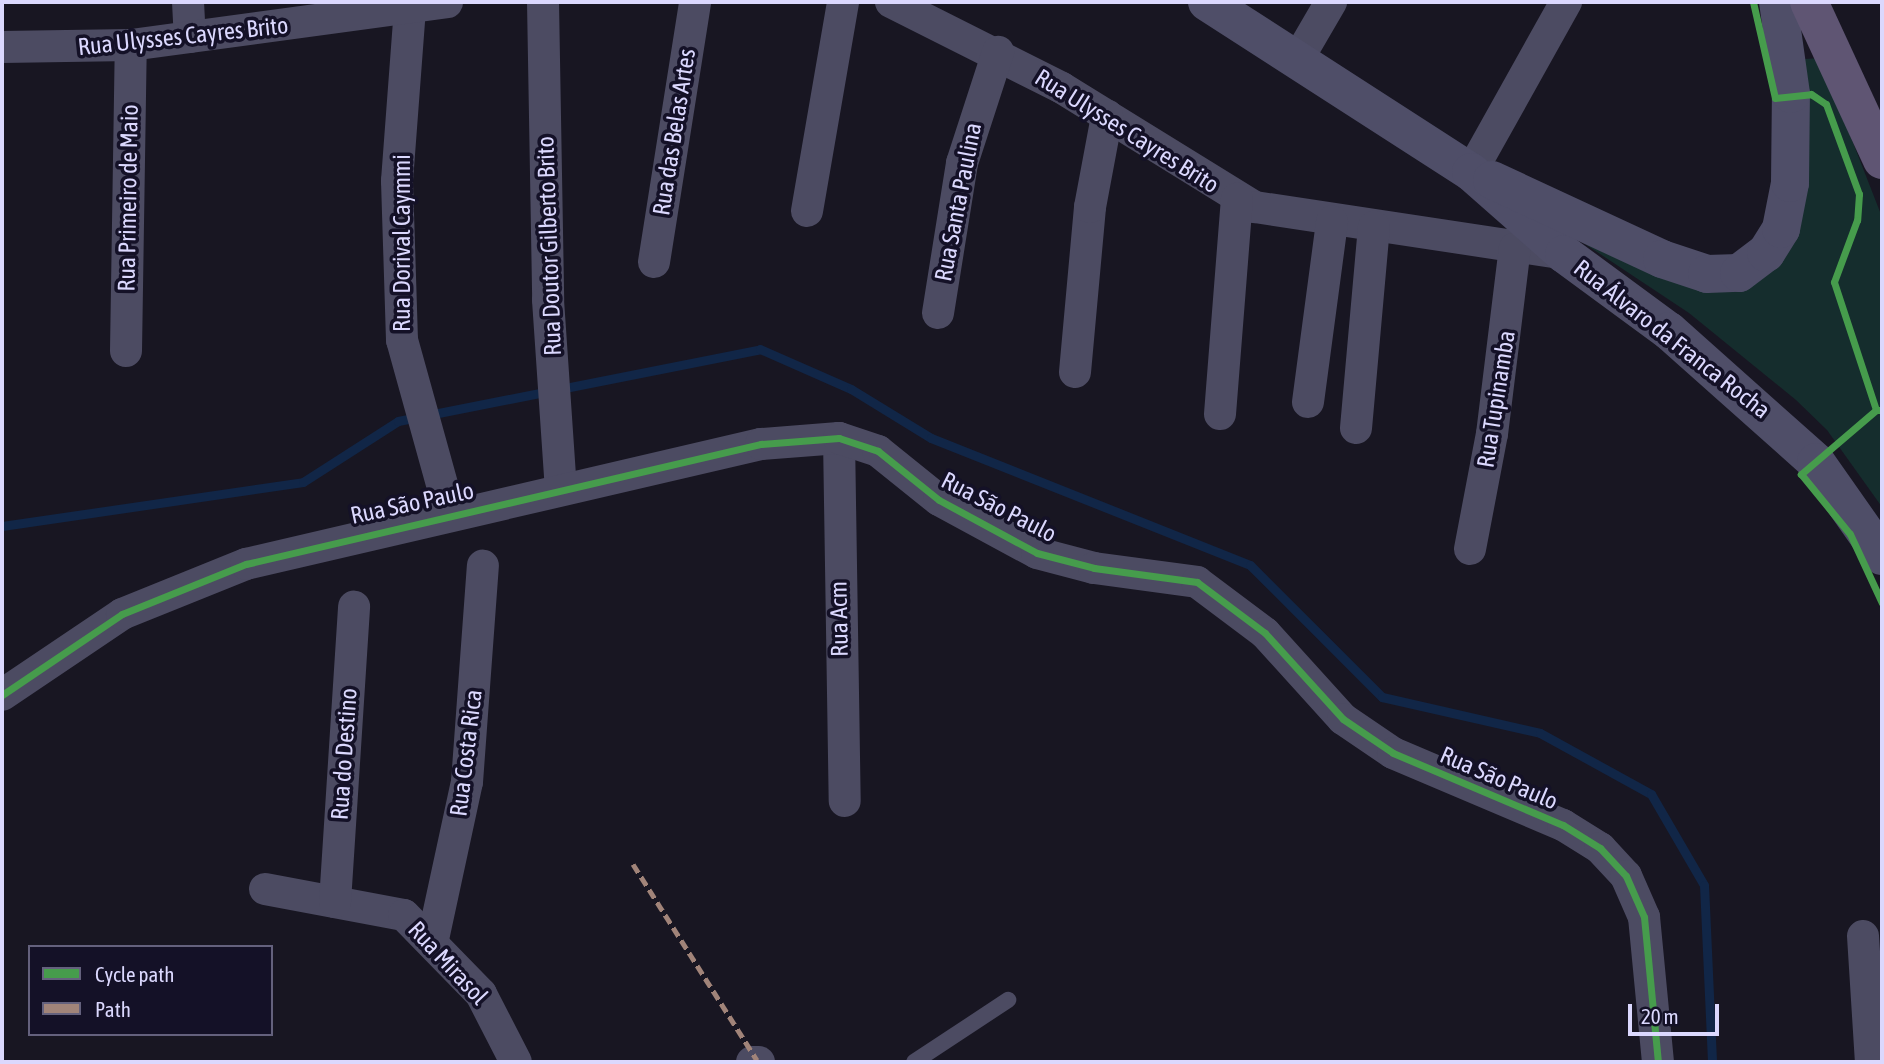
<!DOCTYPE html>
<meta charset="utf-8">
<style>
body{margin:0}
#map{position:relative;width:1884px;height:1064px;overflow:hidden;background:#181622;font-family:"Asap Condensed",sans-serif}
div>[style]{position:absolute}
.green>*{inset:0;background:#152d2d}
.stream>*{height:9px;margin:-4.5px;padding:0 4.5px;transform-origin:4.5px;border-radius:4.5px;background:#112647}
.lane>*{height:16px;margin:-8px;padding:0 8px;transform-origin:8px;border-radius:8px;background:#4c4b62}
.street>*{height:32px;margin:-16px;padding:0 16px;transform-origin:16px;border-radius:16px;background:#4c4b62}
.secondary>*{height:38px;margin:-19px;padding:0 19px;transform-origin:19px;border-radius:19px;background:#4f4e68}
.primary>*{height:38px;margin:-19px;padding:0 19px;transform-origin:19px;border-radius:19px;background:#5f5573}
.quiet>*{height:5px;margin-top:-2.5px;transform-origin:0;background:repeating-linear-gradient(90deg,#a18479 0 10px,transparent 0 15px)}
.cycleway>*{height:7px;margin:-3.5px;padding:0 3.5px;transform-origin:3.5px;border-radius:3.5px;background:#469c4c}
span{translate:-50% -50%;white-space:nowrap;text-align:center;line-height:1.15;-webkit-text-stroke:7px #141127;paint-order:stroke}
.street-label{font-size:24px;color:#dbd8fe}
.frame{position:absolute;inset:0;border:4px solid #dbd8fe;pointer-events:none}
.legend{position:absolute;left:28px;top:945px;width:245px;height:91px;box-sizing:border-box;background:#141127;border:2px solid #64617d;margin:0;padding:9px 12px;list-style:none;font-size:21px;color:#dbd8fe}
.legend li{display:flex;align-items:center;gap:14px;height:35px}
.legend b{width:35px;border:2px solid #64617d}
.scale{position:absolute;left:1628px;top:1004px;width:91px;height:32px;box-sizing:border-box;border:4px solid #dbd8fe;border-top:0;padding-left:9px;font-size:21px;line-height:24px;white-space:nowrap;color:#dbd8fe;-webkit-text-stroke:5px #141127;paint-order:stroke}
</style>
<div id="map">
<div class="green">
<i style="clip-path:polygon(1820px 58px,1882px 217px,1882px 507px,1827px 430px,1796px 400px,1689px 313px,1576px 238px,1762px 279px,1805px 59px)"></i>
</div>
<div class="stream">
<i style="left:2px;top:526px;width:304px;rotate:-8.3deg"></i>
<i style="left:303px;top:482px;width:113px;rotate:-32.7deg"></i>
<i style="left:398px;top:421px;width:369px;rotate:-11.2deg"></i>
<i style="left:760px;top:349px;width:99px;rotate:23.7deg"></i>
<i style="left:851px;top:389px;width:94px;rotate:31.5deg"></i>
<i style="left:931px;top:438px;width:343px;rotate:21.7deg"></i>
<i style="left:1250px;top:565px;width:187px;rotate:45deg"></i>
<i style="left:1382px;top:697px;width:162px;rotate:12.8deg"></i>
<i style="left:1540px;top:733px;width:127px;rotate:28.8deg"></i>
<i style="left:1651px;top:794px;width:105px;rotate:59.8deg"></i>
<i style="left:1704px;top:885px;width:177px;rotate:87.4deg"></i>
</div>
<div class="lane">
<i style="left:914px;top:1062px;width:113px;rotate:-33.4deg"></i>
</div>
<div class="street">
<i style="left:188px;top:2px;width:35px;rotate:87deg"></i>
<i style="left:543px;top:2px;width:298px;rotate:89deg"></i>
<i style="left:548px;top:300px;width:190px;rotate:86.1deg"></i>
<i style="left:891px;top:2px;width:191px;rotate:26.7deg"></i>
<i style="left:1062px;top:88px;width:227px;rotate:31.7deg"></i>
<i style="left:1255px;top:207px;width:313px;rotate:8.6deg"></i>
<i style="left:410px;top:8px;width:173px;rotate:94.3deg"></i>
<i style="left:397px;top:181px;width:159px;rotate:88.2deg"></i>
<i style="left:402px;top:340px;width:180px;rotate:74.5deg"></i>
<i style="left:2px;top:47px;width:129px;rotate:-0.9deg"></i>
<i style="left:131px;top:45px;width:319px;rotate:-7.7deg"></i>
<i style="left:1299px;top:57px;width:64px;rotate:-59.8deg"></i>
<i style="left:1471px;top:172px;width:195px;rotate:-60.8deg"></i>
<i style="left:807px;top:211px;width:212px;rotate:-80.2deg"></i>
<i style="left:654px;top:262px;width:263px;rotate:-81deg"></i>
<i style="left:938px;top:313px;width:152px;rotate:-80.9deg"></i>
<i style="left:962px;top:163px;width:117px;rotate:-72deg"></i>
<i style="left:126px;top:351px;width:306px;rotate:-89.1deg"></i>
<i style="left:1075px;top:372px;width:166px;rotate:-84.8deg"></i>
<i style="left:1090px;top:207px;width:93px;rotate:-79.4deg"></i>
<i style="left:1308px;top:402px;width:182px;rotate:-82.4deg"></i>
<i style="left:1220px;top:414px;width:216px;rotate:-85.5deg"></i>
<i style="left:1356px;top:428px;width:202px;rotate:-84.9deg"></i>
<i style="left:839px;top:438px;width:363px;rotate:89.1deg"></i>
<i style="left:1470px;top:549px;width:117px;rotate:-79.2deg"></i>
<i style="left:1492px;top:434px;width:187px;rotate:-83deg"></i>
<i style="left:2px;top:695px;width:145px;rotate:-34deg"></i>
<i style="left:122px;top:614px;width:134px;rotate:-22deg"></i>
<i style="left:246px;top:564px;width:529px;rotate:-13.12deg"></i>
<i style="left:761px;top:444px;width:78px;rotate:-4.4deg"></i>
<i style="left:839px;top:438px;width:41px;rotate:18.4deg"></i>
<i style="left:878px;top:451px;width:78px;rotate:38.8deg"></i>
<i style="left:939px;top:500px;width:111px;rotate:28.4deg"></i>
<i style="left:1037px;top:553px;width:59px;rotate:14.7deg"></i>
<i style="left:1094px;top:568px;width:104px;rotate:7.7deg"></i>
<i style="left:1197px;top:582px;width:85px;rotate:36.9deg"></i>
<i style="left:1265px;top:633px;width:116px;rotate:47.8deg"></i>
<i style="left:1343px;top:719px;width:60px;rotate:34.2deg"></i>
<i style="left:1393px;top:753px;width:185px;rotate:23deg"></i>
<i style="left:1563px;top:825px;width:44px;rotate:31.9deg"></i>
<i style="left:1600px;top:848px;width:38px;rotate:47deg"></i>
<i style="left:1626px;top:876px;width:45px;rotate:66.3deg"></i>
<i style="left:1644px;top:917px;width:146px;rotate:84.5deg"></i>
<i style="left:265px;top:889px;width:141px;rotate:10.6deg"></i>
<i style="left:404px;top:915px;width:110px;rotate:45.7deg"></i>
<i style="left:481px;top:994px;width:76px;rotate:62.8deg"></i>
<i style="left:335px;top:902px;width:296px;rotate:-86.3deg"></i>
<i style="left:1863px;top:936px;width:126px;rotate:86.4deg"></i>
<i style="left:433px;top:939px;width:161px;rotate:-77.8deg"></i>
<i style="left:467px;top:782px;width:217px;rotate:-85.8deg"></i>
<i style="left:752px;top:1062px;width:7px"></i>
</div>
<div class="secondary">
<i style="left:1207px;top:2px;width:314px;rotate:32.8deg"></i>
<i style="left:1471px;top:172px;width:124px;rotate:41.4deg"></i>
<i style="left:1564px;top:254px;width:130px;rotate:36.3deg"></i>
<i style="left:1669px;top:331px;width:197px;rotate:41.7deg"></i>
<i style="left:1816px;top:462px;width:115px;rotate:54.9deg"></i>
<i style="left:1492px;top:180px;width:187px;rotate:24.9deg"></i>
<i style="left:1662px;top:259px;width:47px;rotate:18.4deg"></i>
<i style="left:1707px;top:274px;width:32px;rotate:-2deg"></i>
<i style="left:1739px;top:273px;width:34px;rotate:-37deg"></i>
<i style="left:1766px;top:253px;width:28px;rotate:-58deg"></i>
<i style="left:1781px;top:229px;width:47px;rotate:-78.9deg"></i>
<i style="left:1790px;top:183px;width:89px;rotate:-89.4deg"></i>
<i style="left:1791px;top:94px;width:93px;rotate:-98deg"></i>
</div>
<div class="primary">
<i style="left:1809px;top:2px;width:174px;rotate:65.2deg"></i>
</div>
<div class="quiet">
<i style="left:633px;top:864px;width:232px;rotate:57.7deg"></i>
</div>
<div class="cycleway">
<i style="left:1753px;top:2px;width:98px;rotate:77.1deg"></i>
<i style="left:1775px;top:98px;width:36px;rotate:-6deg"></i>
<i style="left:1811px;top:94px;width:18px;rotate:34deg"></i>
<i style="left:1826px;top:104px;width:96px;rotate:69.9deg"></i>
<i style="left:1859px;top:194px;width:26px;rotate:94deg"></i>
<i style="left:1857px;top:220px;width:66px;rotate:110.4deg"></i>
<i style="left:1834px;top:282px;width:135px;rotate:71.8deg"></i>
<i style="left:1876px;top:410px;width:6px"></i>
<i style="left:1876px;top:410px;width:99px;rotate:139.5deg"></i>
<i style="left:1801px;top:474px;width:77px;rotate:50.8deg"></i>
<i style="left:1850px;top:534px;width:76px;rotate:65.1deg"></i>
<i style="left:2px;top:695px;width:145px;rotate:-34deg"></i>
<i style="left:122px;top:614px;width:134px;rotate:-22deg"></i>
<i style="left:246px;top:564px;width:529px;rotate:-13.12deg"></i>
<i style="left:761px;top:444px;width:78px;rotate:-4.4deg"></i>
<i style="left:839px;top:438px;width:41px;rotate:18.4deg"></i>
<i style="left:878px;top:451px;width:78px;rotate:38.8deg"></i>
<i style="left:939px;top:500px;width:111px;rotate:28.4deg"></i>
<i style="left:1037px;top:553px;width:59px;rotate:14.7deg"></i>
<i style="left:1094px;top:568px;width:104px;rotate:7.7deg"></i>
<i style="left:1197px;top:582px;width:85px;rotate:36.9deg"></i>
<i style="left:1265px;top:633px;width:116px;rotate:47.8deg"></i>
<i style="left:1343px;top:719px;width:60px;rotate:34.2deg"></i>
<i style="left:1393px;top:753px;width:185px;rotate:23deg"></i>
<i style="left:1563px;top:825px;width:44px;rotate:31.9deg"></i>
<i style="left:1600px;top:848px;width:38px;rotate:47deg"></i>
<i style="left:1626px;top:876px;width:45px;rotate:66.3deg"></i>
<i style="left:1644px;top:917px;width:146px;rotate:84.5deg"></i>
</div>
<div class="street-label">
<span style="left:183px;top:36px;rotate:-6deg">Rua Ulysses Cayres Brito</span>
<span style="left:1127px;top:131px;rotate:32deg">Rua Ulysses Cayres Brito</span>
<span style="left:674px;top:132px;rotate:-81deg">Rua das Belas Artes</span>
<span style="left:128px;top:198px;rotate:-89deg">Rua Primeiro de Maio</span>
<span style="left:958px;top:202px;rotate:-79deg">Rua Santa Paulina</span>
<span style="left:402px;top:243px;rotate:-90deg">Rua Dorival Caymmi</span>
<span style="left:549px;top:246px;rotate:-92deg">Rua Doutor Gilberto Brito</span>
<span style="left:1672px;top:339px;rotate:38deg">Rua Álvaro da Franca Rocha</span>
<span style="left:1496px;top:399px;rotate:-81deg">Rua Tupinamba</span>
<span style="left:412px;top:503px;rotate:-12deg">Rua São Paulo</span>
<span style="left:999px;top:507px;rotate:27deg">Rua São Paulo</span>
<span style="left:839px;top:619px;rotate:-91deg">Rua Acm</span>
<span style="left:466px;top:753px;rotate:-83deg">Rua Costa Rica</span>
<span style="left:344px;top:754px;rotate:-86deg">Rua do Destino</span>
<span style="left:1499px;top:778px;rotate:23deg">Rua São Paulo</span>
<span style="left:448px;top:963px;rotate:47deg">Rua Mirasol</span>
</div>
<div class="frame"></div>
<ul class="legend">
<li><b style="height:9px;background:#469c4c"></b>Cycle path</li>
<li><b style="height:9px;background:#a18479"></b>Path</li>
</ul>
<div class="scale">20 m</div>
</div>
